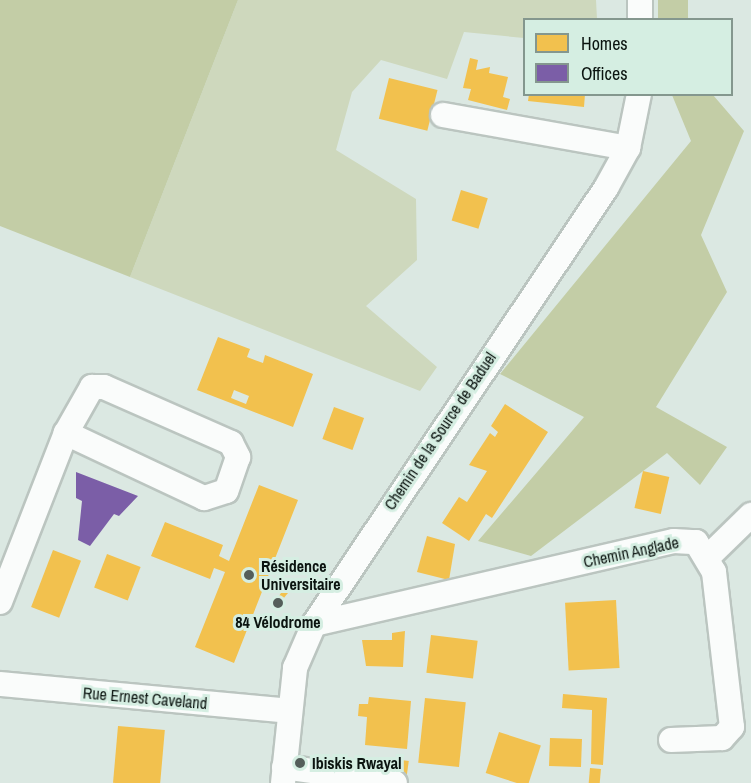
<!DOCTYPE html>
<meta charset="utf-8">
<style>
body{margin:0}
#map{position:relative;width:751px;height:783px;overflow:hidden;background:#dbe8e2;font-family:"Archivo Narrow",sans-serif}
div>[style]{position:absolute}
.green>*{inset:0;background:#ced8bd}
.forest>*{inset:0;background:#c3cda6;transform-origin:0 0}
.homes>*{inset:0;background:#f2c14e;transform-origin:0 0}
.offices>*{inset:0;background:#7b5ea7}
.roads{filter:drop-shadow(2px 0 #bbc5c0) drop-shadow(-2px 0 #bbc5c0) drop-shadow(0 2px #bbc5c0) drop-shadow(0 -2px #bbc5c0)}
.minor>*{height:24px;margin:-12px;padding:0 12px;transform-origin:12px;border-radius:12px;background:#fafcfb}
.dots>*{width:16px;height:16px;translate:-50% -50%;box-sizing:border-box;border:3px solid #d5eee2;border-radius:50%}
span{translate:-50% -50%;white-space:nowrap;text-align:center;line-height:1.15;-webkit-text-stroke:6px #d5eee2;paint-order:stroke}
.street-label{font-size:16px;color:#0b1410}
.poi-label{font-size:16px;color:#0b1410;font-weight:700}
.left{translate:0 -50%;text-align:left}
.legend{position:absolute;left:523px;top:18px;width:210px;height:78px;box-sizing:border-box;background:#d5eee2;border:2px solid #84978e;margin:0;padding:8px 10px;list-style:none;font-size:18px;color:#0b1410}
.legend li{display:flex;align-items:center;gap:12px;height:30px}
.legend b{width:30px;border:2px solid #84978e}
</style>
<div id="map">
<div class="green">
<i style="clip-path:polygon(238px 0,596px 0,597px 19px,524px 20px,524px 38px,464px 32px,447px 79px,381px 60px,352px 92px,336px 150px,416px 199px,417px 260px,366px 306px,437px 367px,420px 391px,130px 277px)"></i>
</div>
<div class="forest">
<i style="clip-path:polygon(0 0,238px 0,130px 277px,0 226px)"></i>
<i style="left:658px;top:0;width:30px;height:19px"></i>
<i style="clip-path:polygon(672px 95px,713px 95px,744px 131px,701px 235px,727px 292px,656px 407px,727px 447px,700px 485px,667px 453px,531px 556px,478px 541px,584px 417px,500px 374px,691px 141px)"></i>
</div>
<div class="homes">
<i style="clip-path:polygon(470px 58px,478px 60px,476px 70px,490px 67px,489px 73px,508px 77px,503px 97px,510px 99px,507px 110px,468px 100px,471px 89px,463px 88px)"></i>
<i style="left:389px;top:78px;width:50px;height:42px;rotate:14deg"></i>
<i style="clip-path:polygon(529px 94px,585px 94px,584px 107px,528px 101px)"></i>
<i style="left:461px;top:190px;width:28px;height:32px;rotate:17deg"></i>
<i style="clip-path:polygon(evenodd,218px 337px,250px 349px,247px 357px,263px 363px,265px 355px,313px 374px,293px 427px,197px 390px,218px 337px,234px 390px,249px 396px,246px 404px,231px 398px,234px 390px)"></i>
<i style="clip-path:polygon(505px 404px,548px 432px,492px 518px,486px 514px,469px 541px,442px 523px,459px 497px,467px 502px,487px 471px,469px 465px,490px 433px,495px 437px,498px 432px,491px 426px)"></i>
<i style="left:334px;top:407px;width:32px;height:34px;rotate:20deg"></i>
<i style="left:643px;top:471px;width:27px;height:38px;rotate:13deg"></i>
<i style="clip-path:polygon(259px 485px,298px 500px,234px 663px,195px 647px,225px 572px,214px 568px,210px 579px,151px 556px,165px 522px,223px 545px,219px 556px,229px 561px)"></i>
<i style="clip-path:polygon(427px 536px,455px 544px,449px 580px,417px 572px)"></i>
<i style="left:53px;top:550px;width:30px;height:61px;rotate:21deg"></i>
<i style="left:107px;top:554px;width:36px;height:36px;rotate:21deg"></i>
<i style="clip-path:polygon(283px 590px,288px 593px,283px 599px,279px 596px)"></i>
<i style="left:277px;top:597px;width:7px;height:9px;rotate:34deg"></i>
<i style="left:616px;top:600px;width:68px;height:51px;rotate:87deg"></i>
<i style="clip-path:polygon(405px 631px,403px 667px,366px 666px,362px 640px,392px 640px,392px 633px)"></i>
<i style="left:431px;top:635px;width:47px;height:38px;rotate:7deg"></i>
<i style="clip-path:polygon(563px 694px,607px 698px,603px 765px,591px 764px,592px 710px,562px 708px)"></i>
<i style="clip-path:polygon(369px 697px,411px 701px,407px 749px,365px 745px,367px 717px,358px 716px,359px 704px,368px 704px)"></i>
<i style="left:425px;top:698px;width:41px;height:65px;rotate:6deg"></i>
<i style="left:118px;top:726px;width:47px;height:57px;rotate:5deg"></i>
<i style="left:499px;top:732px;width:44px;height:43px;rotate:18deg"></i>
<i style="left:550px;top:738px;width:32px;height:28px;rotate:2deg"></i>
<i style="left:387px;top:758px;width:22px;height:18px;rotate:8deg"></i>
<i style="left:590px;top:768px;width:11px;height:15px;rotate:5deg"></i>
</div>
<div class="offices">
<i style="clip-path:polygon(76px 472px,138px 496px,119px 516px,114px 514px,90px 546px,78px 540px,82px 501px,76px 498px)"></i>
</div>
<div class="roads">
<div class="minor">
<i style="left:640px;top:20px;width:20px;rotate:-90deg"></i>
<i style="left:443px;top:115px;width:188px;rotate:10.1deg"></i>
<i style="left:709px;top:556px;width:59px;rotate:-44.3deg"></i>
<i style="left:0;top:602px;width:181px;rotate:-68.7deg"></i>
<i style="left:66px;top:433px;width:53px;rotate:-60.5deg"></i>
<i style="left:92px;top:387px;width:12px"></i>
<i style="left:104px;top:387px;width:139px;rotate:23.8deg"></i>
<i style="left:231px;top:443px;width:16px;rotate:63deg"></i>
<i style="left:238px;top:457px;width:36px;rotate:109deg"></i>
<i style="left:226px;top:491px;width:23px;rotate:162deg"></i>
<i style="left:204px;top:498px;width:153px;rotate:-154.8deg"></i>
<i style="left:314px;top:624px;width:369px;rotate:-13deg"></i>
<i style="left:674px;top:541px;width:22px;rotate:3deg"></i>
<i style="left:696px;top:542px;width:35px;rotate:59deg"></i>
<i style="left:714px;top:572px;width:156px;rotate:83.4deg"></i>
<i style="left:732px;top:727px;width:15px;rotate:132deg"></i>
<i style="left:722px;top:738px;width:51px;rotate:177.8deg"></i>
<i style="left:0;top:684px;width:291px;rotate:5.3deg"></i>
<i style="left:284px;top:767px;width:112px;rotate:8.2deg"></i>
<i style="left:283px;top:783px;width:116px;rotate:-84deg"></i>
<i style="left:295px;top:668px;width:48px;rotate:-66.6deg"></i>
<i style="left:314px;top:624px;width:525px;rotate:-56.19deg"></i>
<i style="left:606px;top:188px;width:46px;rotate:-61.2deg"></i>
<i style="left:628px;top:148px;width:55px;rotate:-78.5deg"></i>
</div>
</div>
<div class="dots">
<i style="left:249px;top:575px;background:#545e5a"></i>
<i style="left:278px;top:603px;background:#545e5a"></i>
<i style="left:300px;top:763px;background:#545e5a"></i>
</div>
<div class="street-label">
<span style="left:440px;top:431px;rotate:-56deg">Chemin de la Source de Baduel</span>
<span style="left:631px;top:552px;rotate:-12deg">Chemin Anglade</span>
<span style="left:145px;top:698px;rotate:5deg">Rue Ernest Caveland</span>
</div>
<div class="poi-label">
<span class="left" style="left:261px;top:575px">Résidence<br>Universitaire</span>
<span style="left:278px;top:622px">84 Vélodrome</span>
<span class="left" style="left:312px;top:763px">Ibiskis Rwayal</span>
</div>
<ul class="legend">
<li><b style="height:16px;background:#f2c14e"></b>Homes</li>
<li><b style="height:16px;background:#7b5ea7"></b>Offices</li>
</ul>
</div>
